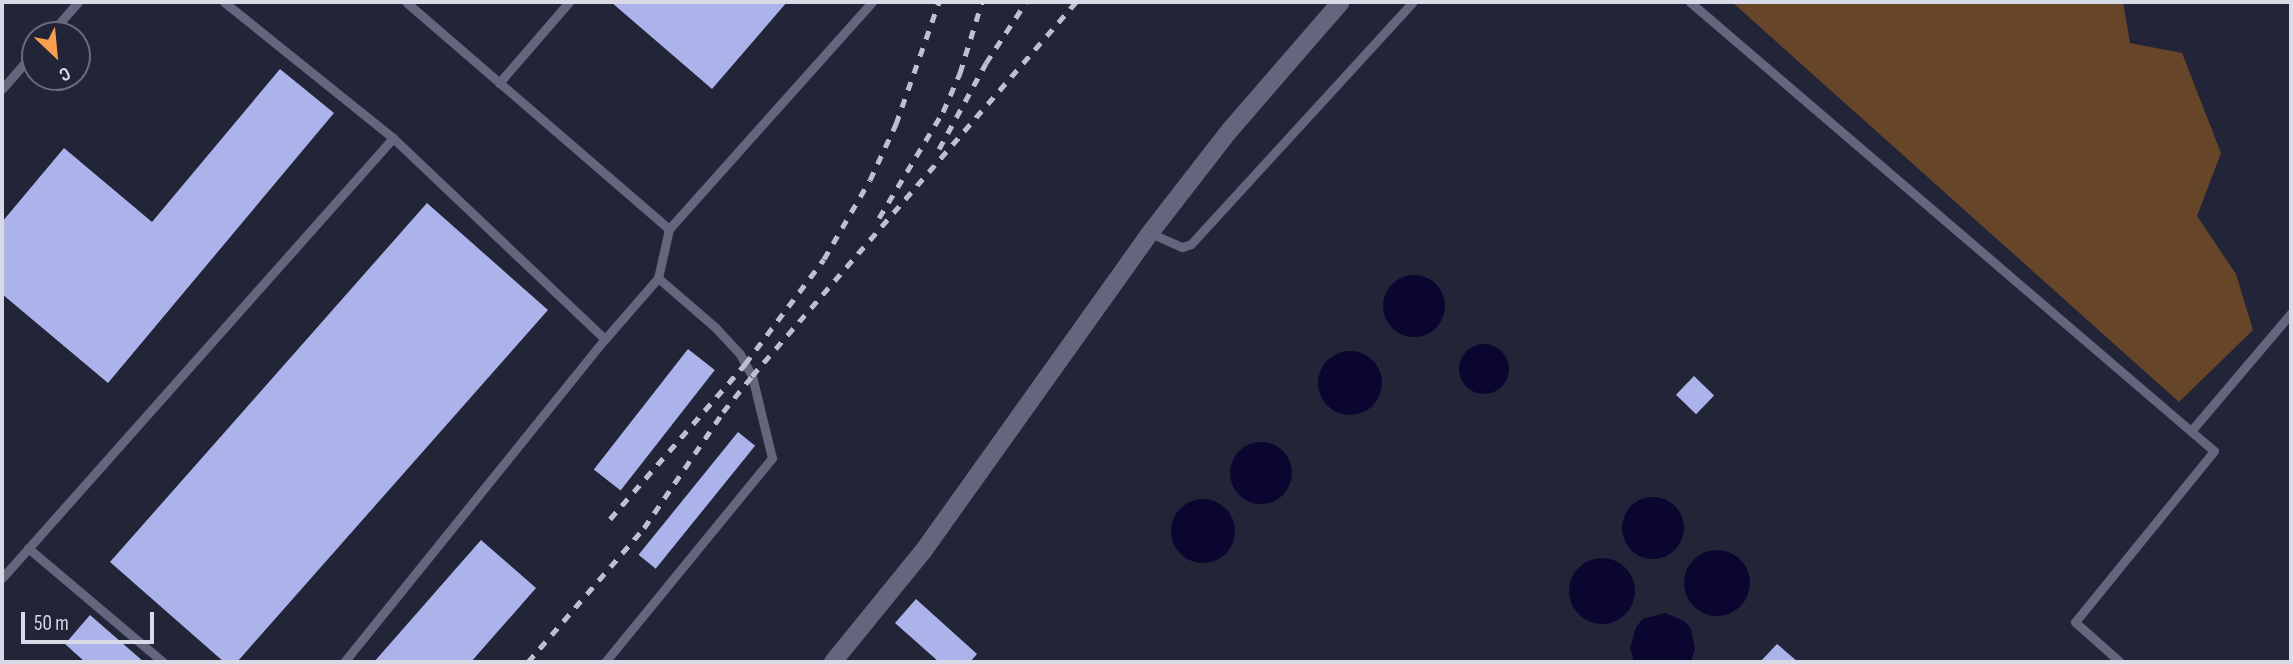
<!DOCTYPE html>
<meta charset="utf-8">
<style>
body{margin:0}
#map{position:relative;width:2293px;height:664px;overflow:hidden;background:#222438;font-family:"Sofia Sans Condensed",sans-serif}
div>[style]{position:absolute}
.green>*{inset:0;background:#674529}
.water>*{inset:0;background:#0a0630}
.round{border-radius:50%}
.building>*{inset:0;background:#acb3ea;transform-origin:0 0}
.service>*{height:9px;margin:-4.5px;padding:0 4.5px;transform-origin:4.5px;border-radius:4.5px;background:#63667d}
.minor>*{height:18px;margin:-9px;padding:0 9px;transform-origin:9px;border-radius:9px;background:#63667d}
.rail>*{height:5px;margin-top:-2.5px;transform-origin:0;background:repeating-linear-gradient(90deg,#bec0ce 0 9px,transparent 0 18px)}
span{translate:-50% -50%;white-space:nowrap;text-align:center;line-height:1.15;-webkit-text-stroke:7px #222438;paint-order:stroke}
.frame{position:absolute;inset:0;border:4px solid #d8dae7;pointer-events:none}
.north{position:absolute;left:21px;top:21px;width:70px;height:70px;box-sizing:border-box;background:#222438;border:2px solid #6b6d7e;border-radius:50%;rotate:154deg;font-size:19px;font-weight:700;line-height:28px;text-align:center;color:#d8dae7}
.north::after{content:'';display:block;margin:auto;width:24px;height:32px;background:#fa9f4e;clip-path:polygon(50% 0,100% 100%,50% 72%,0 100%)}
.scale{position:absolute;left:21px;top:612px;width:133px;height:32px;box-sizing:border-box;border:4px solid #d8dae7;border-top:0;padding-left:9px;font-size:21px;line-height:24px;white-space:nowrap;color:#d8dae7;-webkit-text-stroke:5px #222438;paint-order:stroke}
</style>
<div id="map">
<div class="green">
<i style="clip-path:polygon(1732px 2px,2123px 2px,2130px 43px,2182px 53px,2221px 153px,2197px 216px,2236px 274px,2253px 330px,2179px 402px)"></i>
</div>
<div class="water">
<i class="round" style="left:1383px;top:275px;width:62px;height:62px"></i>
<i class="round" style="left:1459px;top:344px;width:50px;height:50px"></i>
<i class="round" style="left:1318px;top:351px;width:64px;height:64px"></i>
<i class="round" style="left:1230px;top:442px;width:62px;height:62px"></i>
<i class="round" style="left:1622px;top:497px;width:62px;height:62px"></i>
<i class="round" style="left:1171px;top:499px;width:64px;height:64px"></i>
<i class="round" style="left:1684px;top:550px;width:66px;height:66px"></i>
<i class="round" style="left:1569px;top:558px;width:66px;height:66px"></i>
<i style="clip-path:polygon(1665px 613px,1684px 621px,1691px 629px,1695px 649px,1692px 659px,1690px 662px,1634px 662px,1630px 648px,1636px 627px,1643px 619px)"></i>
</div>
<div class="building">
<i style="clip-path:polygon(611px 2px,787px 2px,712px 89px)"></i>
<i style="clip-path:polygon(280px 69px,334px 113px,108px 383px,2px 294px,2px 222px,64px 148px,152px 222px)"></i>
<i style="clip-path:polygon(427px 203px,548px 310px,237px 662px,224px 662px,110px 562px)"></i>
<i style="left:688px;top:349px;width:34px;height:153px;rotate:38deg"></i>
<i style="left:1694px;top:376px;width:28px;height:26px;rotate:44deg"></i>
<i style="left:738px;top:432px;width:22px;height:158px;rotate:39deg"></i>
<i style="clip-path:polygon(481px 540px,536px 588px,471px 662px,374px 662px)"></i>
<i style="clip-path:polygon(916px 599px,977px 654px,970px 662px,939px 662px,895px 623px)"></i>
<i style="clip-path:polygon(90px 615px,144px 662px,85px 662px,65px 644px)"></i>
<i style="clip-path:polygon(1777px 644px,1798px 662px,1760px 662px)"></i>
</div>
<div class="service">
<i style="left:224px;top:2px;width:217px;rotate:38.8deg"></i>
<i style="left:393px;top:138px;width:292px;rotate:43.5deg"></i>
<i style="left:605px;top:339px;width:81px;rotate:-49deg"></i>
<i style="left:658px;top:278px;width:50px;rotate:-77.3deg"></i>
<i style="left:669px;top:229px;width:347px;rotate:-139.2deg"></i>
<i style="left:1690px;top:2px;width:690px;rotate:40.59deg"></i>
<i style="left:2214px;top:451px;width:220px;rotate:129.1deg"></i>
<i style="left:2075px;top:622px;width:60px;rotate:41.6deg"></i>
<i style="left:49px;top:35px;width:44px;rotate:-48.7deg"></i>
<i style="left:499px;top:83px;width:107px;rotate:-49.2deg"></i>
<i style="left:2px;top:89px;width:50px;rotate:-49deg"></i>
<i style="left:669px;top:229px;width:305px;rotate:-48.2deg"></i>
<i style="left:1150px;top:233px;width:35px;rotate:24deg"></i>
<i style="left:1182px;top:247px;width:9px;rotate:-18deg"></i>
<i style="left:1191px;top:244px;width:328px;rotate:-47.5deg"></i>
<i style="left:2191px;top:431px;width:155px;rotate:-49.7deg"></i>
<i style="left:28px;top:548px;width:177px;rotate:40.2deg"></i>
<i style="left:2px;top:578px;width:589px;rotate:-48.37deg"></i>
<i style="left:344px;top:662px;width:415px;rotate:-51.1deg"></i>
<i style="left:605px;top:662px;width:264px;rotate:-50.7deg"></i>
<i style="left:772px;top:458px;width:84px;rotate:-103.7deg"></i>
<i style="left:752px;top:376px;width:25px;rotate:-119deg"></i>
<i style="left:740px;top:354px;width:35px;rotate:-133deg"></i>
<i style="left:716px;top:328px;width:77px;rotate:-139.2deg"></i>
</div>
<div class="minor">
<i style="left:833px;top:662px;width:144px;rotate:-50.9deg"></i>
<i style="left:924px;top:550px;width:389px;rotate:-54.5deg"></i>
<i style="left:1150px;top:233px;width:130px;rotate:-52.2deg"></i>
<i style="left:1230px;top:130px;width:169px;rotate:-49.1deg"></i>
</div>
<div class="rail">
<i style="left:939px;top:149px;width:98px;rotate:-61.3deg"></i>
<i style="left:986px;top:63px;width:73px;rotate:-56.7deg"></i>
<i style="left:879px;top:218px;width:124px;rotate:-58.9deg"></i>
<i style="left:943px;top:112px;width:43px;rotate:-66.4deg"></i>
<i style="left:960px;top:73px;width:74px;rotate:-72.8deg"></i>
<i style="left:610px;top:519px;width:206px;rotate:-48.9deg"></i>
<i style="left:745px;top:364px;width:131px;rotate:-53deg"></i>
<i style="left:824px;top:259px;width:91px;rotate:-59.8deg"></i>
<i style="left:870px;top:180px;width:62px;rotate:-65.1deg"></i>
<i style="left:896px;top:124px;width:129px;rotate:-70.6deg"></i>
<i style="left:528px;top:662px;width:177px;rotate:-49.1deg"></i>
<i style="left:644px;top:528px;width:140px;rotate:-55.7deg"></i>
<i style="left:723px;top:412px;width:46px;rotate:-51.1deg"></i>
<i style="left:752px;top:376px;width:495px;rotate:-49.1deg"></i>
</div>
<div class="frame"></div>
<div class="north">С</div>
<div class="scale">50 m</div>
</div>
